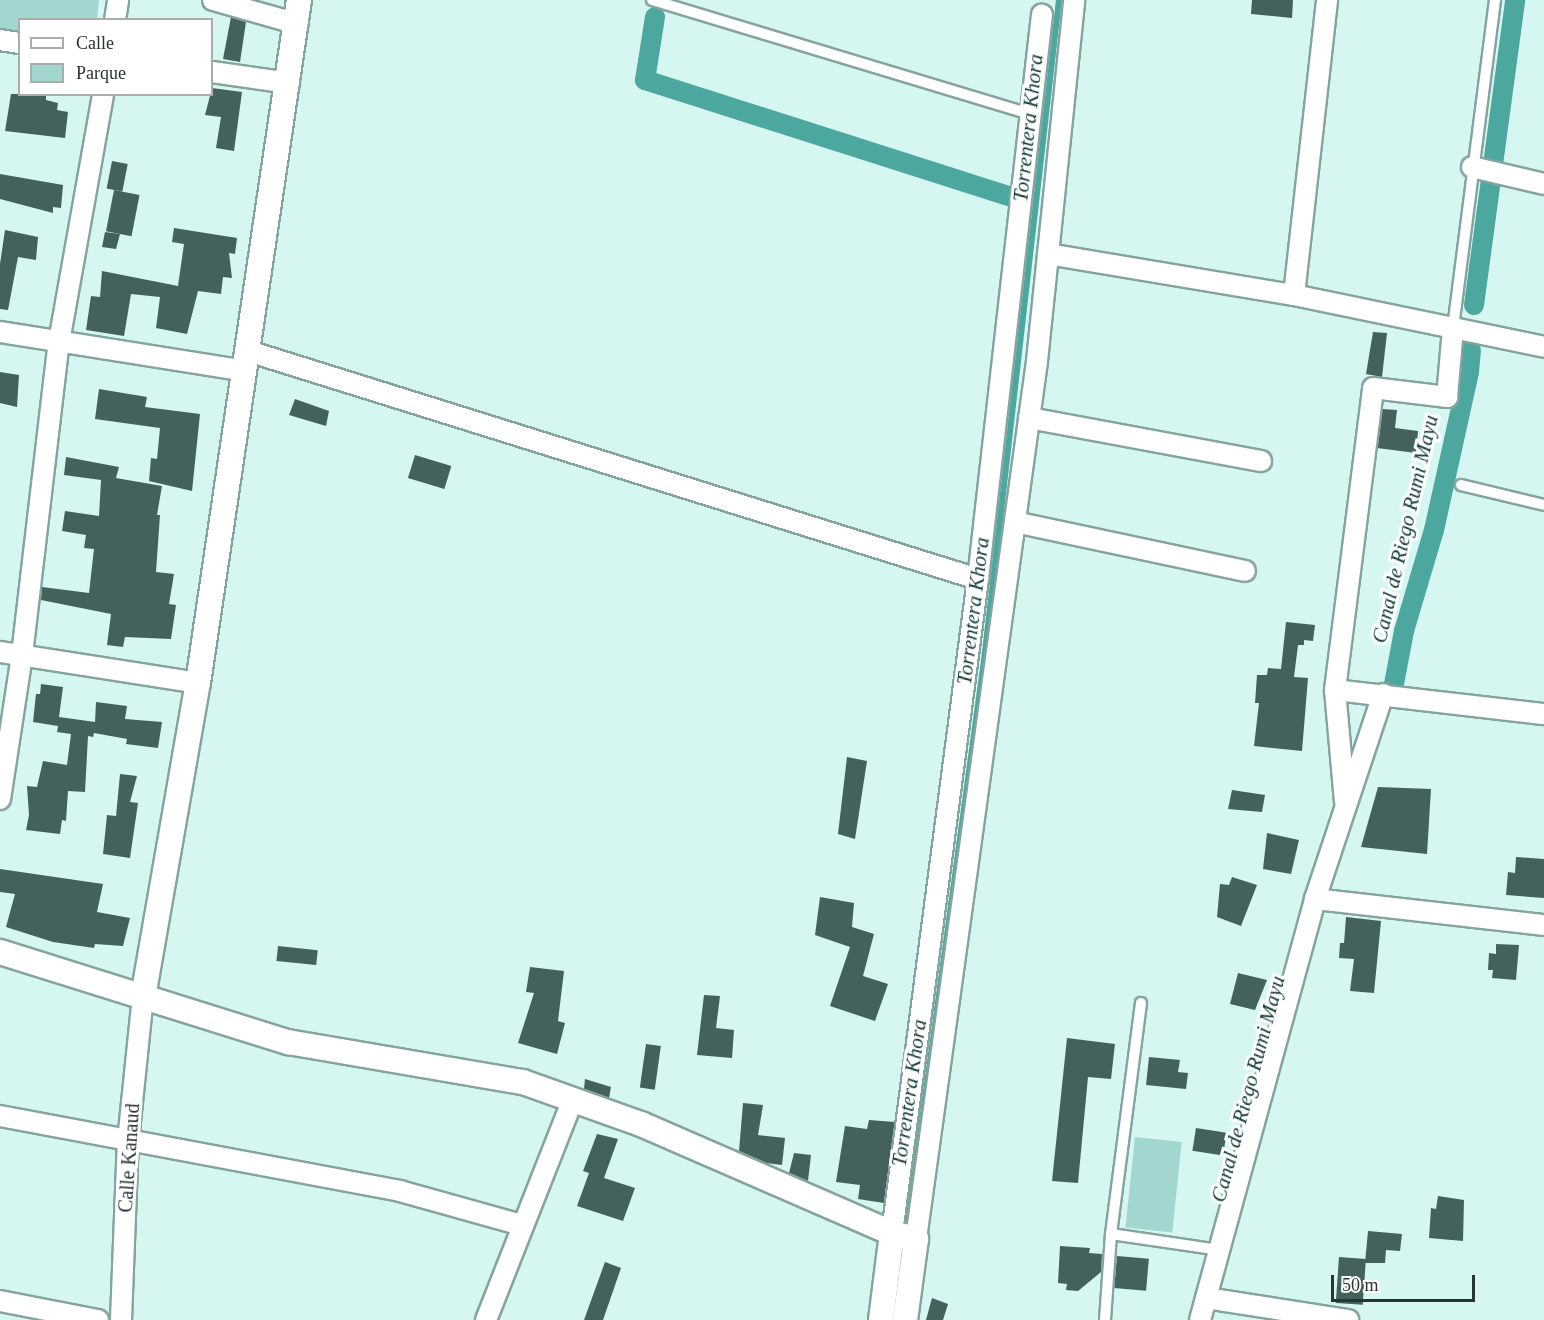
<!DOCTYPE html>
<style>
body{margin:0}
#map{position:relative;width:1544px;height:1320px;overflow:hidden;background:#d6f6f1;font-family:"Times New Roman",serif}
div>[style]{position:absolute}
.green>*{inset:0;background:#a2d6d0;transform-origin:0 0}
.stream>*{height:6px;margin:-3px;padding:0 3px;transform-origin:3px;border-radius:3px;background:#4ca89f}
.canal>*{height:20px;margin:-10px;padding:0 10px;transform-origin:10px;border-radius:10px;background:#4ca89f}
.building>*{inset:0;background:#45615d;transform-origin:0 0}
.roads{filter:drop-shadow(2px 0 #85a39f) drop-shadow(-2px 0 #85a39f) drop-shadow(0 2px #85a39f) drop-shadow(0 -2px #85a39f)}
.service>*{height:10px;margin:-5px;padding:0 5px;transform-origin:5px;border-radius:5px;background:#fff}
.minor>*{height:20px;margin:-10px;padding:0 10px;transform-origin:10px;border-radius:10px;background:#fff}
.tertiary>*{height:24px;margin:-12px;padding:0 12px;transform-origin:12px;border-radius:12px;background:#fff}
span{translate:-50% -50%;white-space:nowrap;text-align:center;line-height:1.15;-webkit-text-stroke:6px #fff;paint-order:stroke}
.street-label{font-size:20px;color:#273432}
.water-label{font-size:21px;color:#0e3a36;font-style:italic}
.legend{position:absolute;left:18px;top:18px;width:195px;height:78px;box-sizing:border-box;background:#fff;border:2px solid #a9aead;margin:0;padding:8px 10px;list-style:none;font-size:18px;color:#273432}
.legend li{display:flex;align-items:center;gap:12px;height:30px}
.legend b{width:30px;border:2px solid #a9aead}
.scale{position:absolute;left:1331px;top:1275px;width:144px;height:27px;box-sizing:border-box;border:3px solid #273432;border-top:0;padding-left:8px;font-size:18px;line-height:21px;white-space:nowrap;color:#273432;-webkit-text-stroke:4px #fff;paint-order:stroke}
</style>
<div id="map">
<div class="green">
<i style="clip-path:polygon(0 0,99px 0,97px 19px,20px 20px,19px 36px,0 34px)"></i>
<i style="left:1135px;top:1137px;width:47px;height:91px;rotate:6deg"></i>
</div>
<div class="stream">
<i style="left:908px;top:1225px;width:569px;rotate:-82.33deg"></i>
<i style="left:984px;top:661px;width:665px;rotate:-83.53deg"></i>
</div>
<div class="canal">
<i style="left:655px;top:17px;width:64px;rotate:99deg"></i>
<i style="left:645px;top:80px;width:388px;rotate:17.7deg"></i>
<i style="left:1474px;top:305px;width:308px;rotate:-82.3deg"></i>
<i style="left:1394px;top:684px;width:54px;rotate:-79.3deg"></i>
<i style="left:1404px;top:631px;width:105px;rotate:-73.5deg"></i>
<i style="left:1434px;top:530px;width:162px;rotate:-77.5deg"></i>
<i style="left:1469px;top:372px;width:22px;rotate:-85deg"></i>
</div>
<div class="building">
<i style="clip-path:polygon(1252px 0,1293px 0,1292px 18px,1251px 14px)"></i>
<i style="clip-path:polygon(231px 17px,246px 22px,240px 62px,223px 59px)"></i>
<i style="clip-path:polygon(212px 88px,242px 92px,234px 151px,216px 148px,221px 117px,205px 115px)"></i>
<i style="clip-path:polygon(11px 94px,46px 94px,46px 100px,58px 103px,57px 110px,68px 112px,65px 138px,5px 131px)"></i>
<i style="left:112px;top:161px;width:16px;height:28px;rotate:11deg"></i>
<i style="clip-path:polygon(0 174px,63px 185px,61px 208px,53px 207px,53px 213px,0 199px)"></i>
<i style="left:114px;top:190px;width:26px;height:42px;rotate:11deg"></i>
<i style="clip-path:polygon(174px 228px,237px 238px,235px 254px,229px 253px,232px 278px,223px 277px,221px 294px,198px 291px,187px 334px,156px 328px,160px 297px,131px 294px,124px 336px,86px 330px,91px 296px,100px 297px,102px 271px,178px 286px,184px 244px,172px 242px)"></i>
<i style="clip-path:polygon(5px 230px,38px 237px,36px 260px,18px 257px,8px 310px,0 309px,0 264px)"></i>
<i style="clip-path:polygon(105px 232px,120px 234px,116px 249px,102px 247px)"></i>
<i style="clip-path:polygon(1373px 332px,1387px 333px,1382px 377px,1366px 374px)"></i>
<i style="clip-path:polygon(0 372px,19px 375px,17px 407px,0 403px)"></i>
<i style="clip-path:polygon(99px 389px,147px 397px,145px 407px,200px 414px,192px 491px,149px 481px,151px 458px,157px 459px,160px 428px,95px 419px)"></i>
<i style="clip-path:polygon(295px 399px,329px 411px,326px 426px,289px 415px)"></i>
<i style="clip-path:polygon(1382px 409px,1397px 410px,1395px 428px,1418px 431px,1416px 453px,1377px 448px)"></i>
<i style="left:415px;top:455px;width:38px;height:24px;rotate:17deg"></i>
<i style="clip-path:polygon(66px 457px,119px 467px,116px 478px,162px 486px,157px 515px,160px 515px,156px 572px,174px 574px,169px 604px,176px 605px,171px 639px,125px 637px,123px 647px,107px 645px,111px 614px,41px 600px,42px 587px,89px 593px,94px 549px,84px 548px,86px 535px,62px 531px,65px 511px,99px 516px,101px 480px,64px 475px)"></i>
<i style="clip-path:polygon(1286px 622px,1315px 625px,1313px 641px,1304px 640px,1304px 645px,1298px 645px,1294px 677px,1308px 678px,1302px 751px,1254px 746px,1259px 703px,1255px 703px,1257px 675px,1267px 675px,1268px 668px,1281px 669px)"></i>
<i style="clip-path:polygon(41px 684px,63px 687px,59px 717px,95px 722px,96px 702px,127px 706px,125px 719px,162px 722px,158px 748px,126px 744px,127px 739px,94px 733px,93px 737px,88px 736px,85px 792px,68px 791px,66px 821px,62px 820px,60px 834px,26px 830px,29px 815px,27px 786px,37px 787px,43px 761px,67px 765px,71px 734px,57px 732px,58px 726px,33px 722px,36px 694px,40px 694px)"></i>
<i style="clip-path:polygon(847px 757px,867px 761px,855px 839px,838px 834px)"></i>
<i style="clip-path:polygon(120px 774px,137px 776px,130px 802px,138px 803px,130px 858px,103px 854px,107px 815px,116px 816px)"></i>
<i style="clip-path:polygon(1378px 787px,1431px 789px,1427px 854px,1361px 847px)"></i>
<i style="clip-path:polygon(1232px 790px,1265px 795px,1262px 812px,1228px 809px)"></i>
<i style="clip-path:polygon(1267px 833px,1299px 840px,1291px 874px,1263px 869px)"></i>
<i style="clip-path:polygon(1516px 857px,1544px 859px,1544px 898px,1506px 895px,1508px 872px,1515px 873px)"></i>
<i style="clip-path:polygon(0 869px,103px 884px,97px 912px,130px 918px,123px 946px,95px 944px,94px 948px,53px 942px,6px 927px,15px 894px,0 892px)"></i>
<i style="clip-path:polygon(1232px 877px,1257px 885px,1241px 926px,1217px 917px,1220px 884px,1229px 885px)"></i>
<i style="clip-path:polygon(820px 897px,854px 903px,852px 927px,874px 934px,863px 976px,888px 984px,875px 1021px,830px 1006px,850px 947px,815px 935px)"></i>
<i style="clip-path:polygon(1346px 917px,1381px 921px,1374px 993px,1350px 991px,1354px 959px,1339px 958px,1340px 943px,1344px 943px)"></i>
<i style="clip-path:polygon(1496px 944px,1519px 945px,1516px 980px,1492px 978px,1493px 970px,1488px 970px,1489px 953px,1496px 954px)"></i>
<i style="left:278px;top:946px;width:40px;height:15px;rotate:6deg"></i>
<i style="clip-path:polygon(530px 967px,564px 971px,558px 1021px,565px 1023px,557px 1054px,518px 1043px,534px 993px,526px 992px)"></i>
<i style="clip-path:polygon(1238px 973px,1267px 980px,1255px 1010px,1230px 1004px)"></i>
<i style="clip-path:polygon(704px 995px,720px 996px,716px 1028px,734px 1030px,732px 1058px,697px 1055px)"></i>
<i style="clip-path:polygon(1067px 1038px,1115px 1044px,1111px 1079px,1088px 1077px,1078px 1183px,1052px 1181px)"></i>
<i style="left:646px;top:1044px;width:15px;height:44px;rotate:8deg"></i>
<i style="clip-path:polygon(1149px 1057px,1180px 1060px,1178px 1072px,1188px 1073px,1186px 1089px,1146px 1085px)"></i>
<i style="clip-path:polygon(585px 1079px,611px 1087px,609px 1098px,584px 1089px)"></i>
<i style="clip-path:polygon(743px 1103px,763px 1105px,758px 1135px,785px 1138px,782px 1165px,766px 1163px,739px 1151px)"></i>
<i style="clip-path:polygon(869px 1120px,895px 1122px,884px 1203px,858px 1199px,860px 1185px,836px 1182px,845px 1126px,867px 1129px)"></i>
<i style="left:1196px;top:1128px;width:31px;height:23px;rotate:9deg"></i>
<i style="clip-path:polygon(597px 1134px,618px 1139px,604px 1178px,635px 1188px,623px 1221px,577px 1206px,589px 1173px,583px 1171px)"></i>
<i style="clip-path:polygon(794px 1153px,811px 1155px,808px 1181px,789px 1173px)"></i>
<i style="clip-path:polygon(1438px 1196px,1464px 1200px,1463px 1241px,1429px 1238px,1431px 1208px,1436px 1209px)"></i>
<i style="clip-path:polygon(1368px 1231px,1402px 1234px,1400px 1251px,1386px 1250px,1385px 1263px,1365px 1263px)"></i>
<i style="clip-path:polygon(1060px 1246px,1090px 1248px,1089px 1253px,1102px 1254px,1101px 1272px,1078px 1291px,1066px 1290px,1067px 1284px,1058px 1283px)"></i>
<i style="left:1117px;top:1256px;width:32px;height:32px;rotate:5deg"></i>
<i style="left:1339px;top:1257px;width:27px;height:46px;rotate:4deg"></i>
<i style="clip-path:polygon(605px 1262px,621px 1268px,603px 1320px,584px 1320px)"></i>
<i style="clip-path:polygon(932px 1298px,948px 1304px,943px 1320px,926px 1320px)"></i>
</div>
<div class="roads">
<div class="service">
<i style="left:652px;top:0;width:394px;rotate:16.8deg"></i>
<i style="left:1453px;top:328px;width:331px;rotate:-82.7deg"></i>
<i style="left:1461px;top:485px;width:85px;rotate:13.5deg"></i>
<i style="left:1111px;top:1234px;width:109px;rotate:8.4deg"></i>
<i style="left:1105px;top:1320px;width:86px;rotate:-86deg"></i>
<i style="left:1111px;top:1234px;width:233px;rotate:-82.6deg"></i>
</div>
<div class="minor">
<i style="left:213px;top:0;width:88px;rotate:15.8deg"></i>
<i style="left:115px;top:20px;width:20px;rotate:-81deg"></i>
<i style="left:0;top:40px;width:20px;rotate:9deg"></i>
<i style="left:212px;top:72px;width:78px;rotate:8.1deg"></i>
<i style="left:1472px;top:167px;width:74px;rotate:13.3deg"></i>
<i style="left:1048px;top:254px;width:249px;rotate:9.5deg"></i>
<i style="left:1294px;top:295px;width:255px;rotate:11.7deg"></i>
<i style="left:1294px;top:295px;width:297px;rotate:-83.6deg"></i>
<i style="left:0;top:332px;width:248px;rotate:9deg"></i>
<i style="left:248px;top:351px;width:765px;rotate:17.35deg"></i>
<i style="left:1029px;top:418px;width:236px;rotate:10.5deg"></i>
<i style="left:1015px;top:522px;width:235px;rotate:12deg"></i>
<i style="left:0;top:652px;width:200px;rotate:8.9deg"></i>
<i style="left:1335px;top:690px;width:210px;rotate:6.6deg"></i>
<i style="left:0;top:799px;width:146px;rotate:-81.3deg"></i>
<i style="left:22px;top:655px;width:315px;rotate:-83.3deg"></i>
<i style="left:59px;top:342px;width:252px;rotate:-79.9deg"></i>
<i style="left:1345px;top:802px;width:112px;rotate:-95.1deg"></i>
<i style="left:1335px;top:690px;width:304px;rotate:-82.8deg"></i>
<i style="left:1373px;top:388px;width:75px;rotate:6.9deg"></i>
<i style="left:1447px;top:397px;width:69px;rotate:-85deg"></i>
<i style="left:1315px;top:899px;width:230px;rotate:6.5deg"></i>
<i style="left:0;top:1116px;width:407px;rotate:10.6deg"></i>
<i style="left:400px;top:1191px;width:127px;rotate:15.6deg"></i>
<i style="left:892px;top:1233px;width:660px;rotate:-82.51deg"></i>
<i style="left:978px;top:579px;width:568px;rotate:-83.53deg"></i>
<i style="left:916px;top:1239px;width:886px;rotate:-82.15deg"></i>
<i style="left:1037px;top:361px;width:363px;rotate:-84.1deg"></i>
<i style="left:1206px;top:1298px;width:144px;rotate:8.8deg"></i>
<i style="left:0;top:1301px;width:100px;rotate:11deg"></i>
<i style="left:121px;top:1320px;width:179px;rotate:-87.8deg"></i>
<i style="left:128px;top:1141px;width:145px;rotate:-84.1deg"></i>
<i style="left:486px;top:1320px;width:238px;rotate:-68.5deg"></i>
<i style="left:1200px;top:1320px;width:436px;rotate:-74.7deg"></i>
<i style="left:1315px;top:899px;width:216px;rotate:-71.6deg"></i>
</div>
<div class="tertiary">
<i style="left:0;top:952px;width:302px;rotate:17.4deg"></i>
<i style="left:288px;top:1042px;width:238px;rotate:9.7deg"></i>
<i style="left:523px;top:1082px;width:125px;rotate:19.6deg"></i>
<i style="left:641px;top:1124px;width:274px;rotate:23.5deg"></i>
<i style="left:892px;top:1233px;width:25px;rotate:14deg"></i>
<i style="left:916px;top:1239px;width:82px;rotate:97.7deg"></i>
<i style="left:143px;top:997px;width:319px;rotate:-80.1deg"></i>
<i style="left:198px;top:683px;width:690px;rotate:-81.59deg"></i>
<i style="left:881px;top:1320px;width:88px;rotate:-82.8deg"></i>
</div>
</div>
<div class="street-label">
<span style="left:129px;top:1158px;rotate:-86deg">Calle Kanaud</span>
</div>
<div class="water-label">
<span style="left:1028px;top:128px;rotate:-84deg">Torrentera Khora</span>
<span style="left:1405px;top:529px;rotate:-77deg">Canal de Riego Rumi Mayu</span>
<span style="left:973px;top:611px;rotate:-83deg">Torrentera Khora</span>
<span style="left:1248px;top:1089px;rotate:-75deg">Canal de Riego Rumi Mayu</span>
<span style="left:909px;top:1093px;rotate:-82deg">Torrentera Khora</span>
</div>
<ul class="legend">
<li><b style="height:8px;background:#fff"></b>Calle</li>
<li><b style="height:16px;background:#a2d6d0"></b>Parque</li>
</ul>
<div class="scale">50 m</div>
</div>
